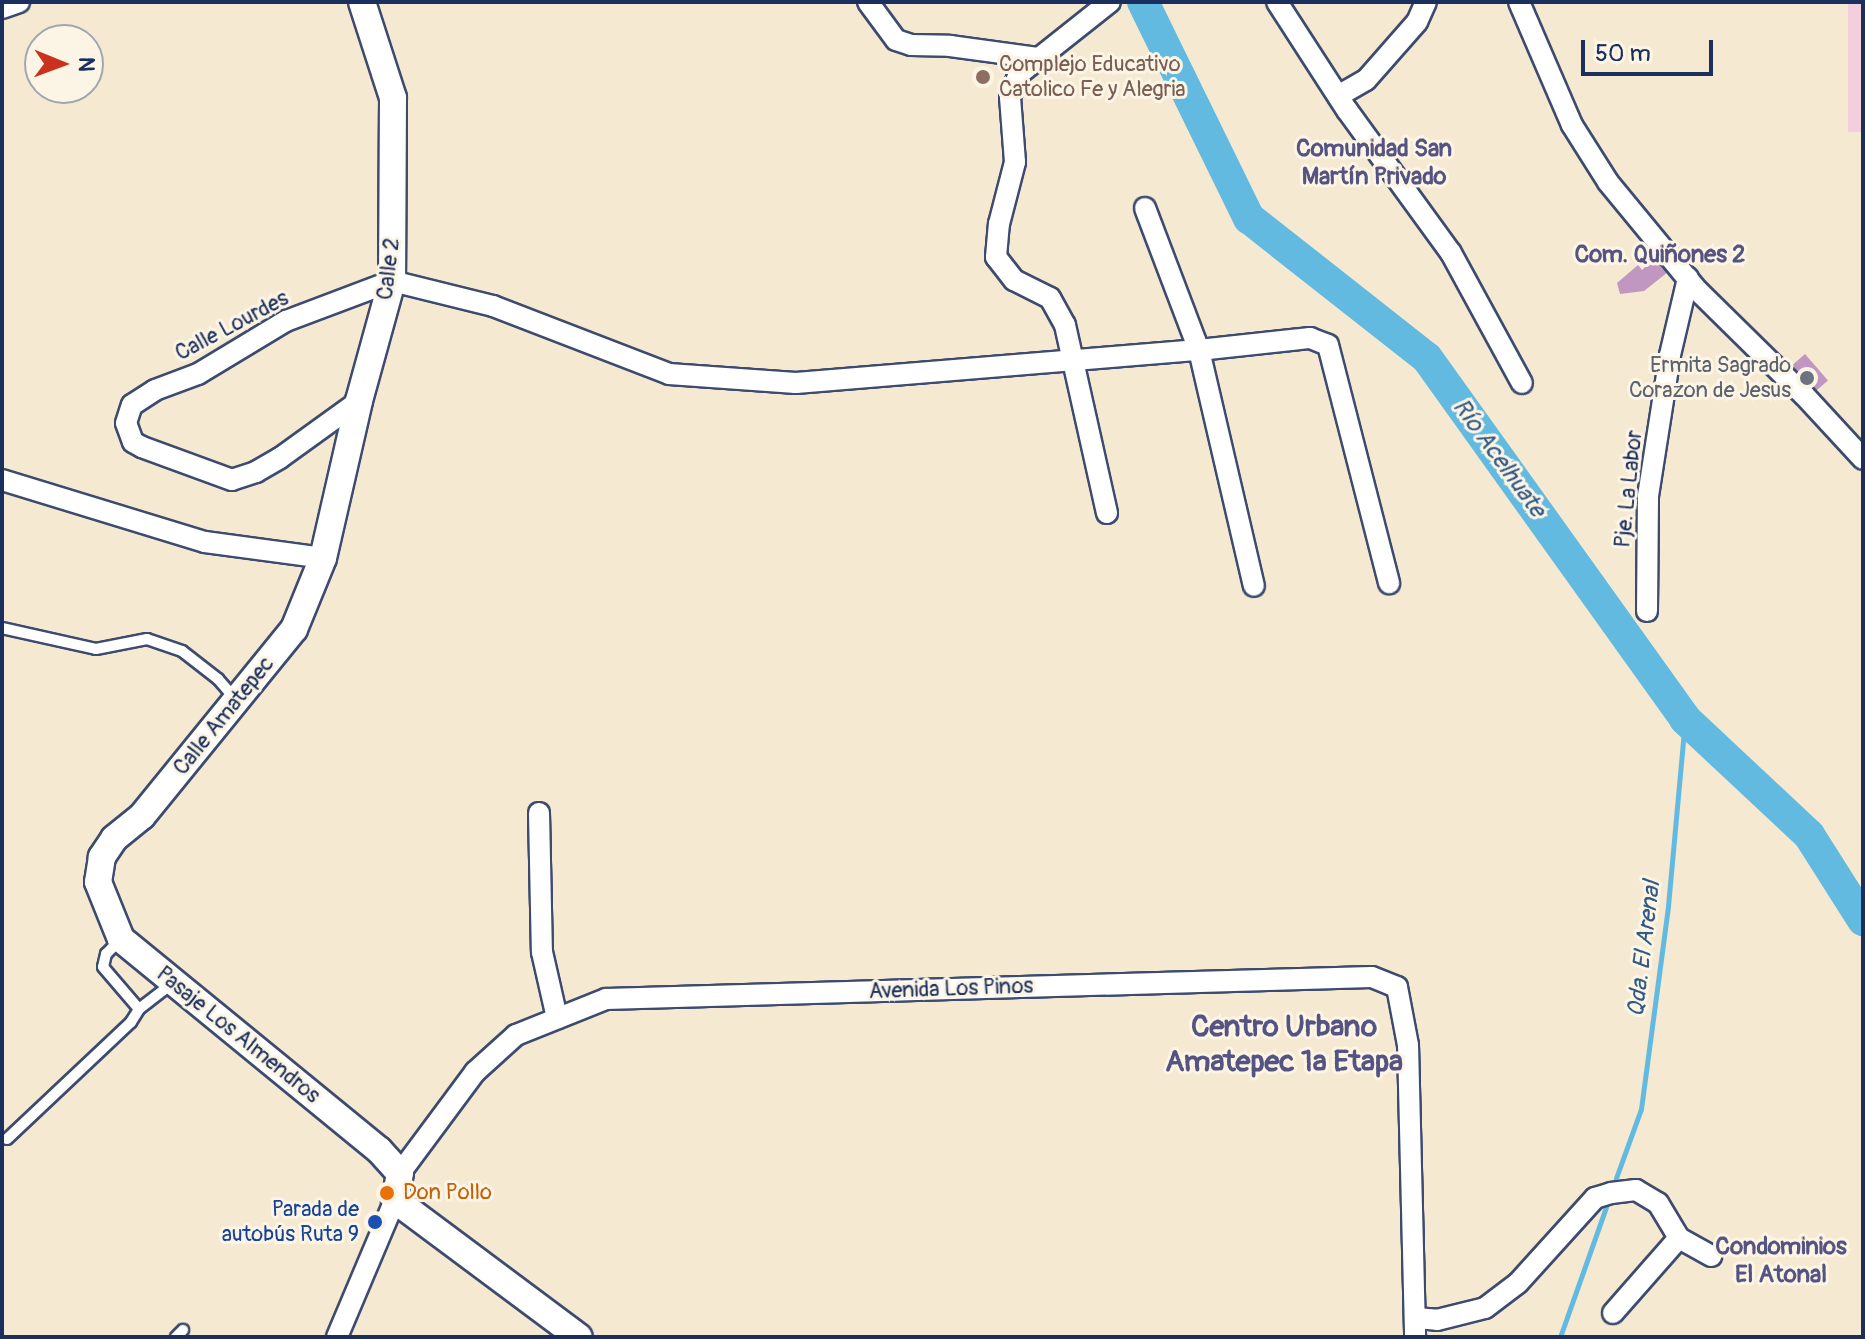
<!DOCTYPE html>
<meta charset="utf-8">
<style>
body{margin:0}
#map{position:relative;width:1865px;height:1339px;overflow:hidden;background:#f5e9d1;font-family:Pangolin,sans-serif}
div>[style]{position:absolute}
.built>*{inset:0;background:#f3cfde;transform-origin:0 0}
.stream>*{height:5px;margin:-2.5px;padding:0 2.5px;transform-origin:2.5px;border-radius:2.5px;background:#63bae0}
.river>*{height:32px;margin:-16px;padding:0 16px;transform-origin:16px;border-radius:16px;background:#63bae0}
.building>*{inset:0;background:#bf97c1;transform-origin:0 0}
.roads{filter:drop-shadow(2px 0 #3c4b6f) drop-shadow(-2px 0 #3c4b6f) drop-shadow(0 2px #3c4b6f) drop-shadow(0 -2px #3c4b6f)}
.service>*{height:10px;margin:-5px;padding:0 5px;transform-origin:5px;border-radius:5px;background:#fff}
.minor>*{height:20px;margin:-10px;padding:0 10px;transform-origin:10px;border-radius:10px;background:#fff}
.tertiary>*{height:26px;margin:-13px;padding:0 13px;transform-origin:13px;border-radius:13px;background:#fff}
.dots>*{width:22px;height:22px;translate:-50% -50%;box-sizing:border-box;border:4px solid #fcf5e5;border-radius:50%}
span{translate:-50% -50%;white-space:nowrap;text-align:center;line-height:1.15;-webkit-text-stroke:6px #fcf5e5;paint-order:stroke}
.education-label{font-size:22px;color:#785e54}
.left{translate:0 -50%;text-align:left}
.street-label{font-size:22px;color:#1b2f5e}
.worship-label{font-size:22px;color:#5b616d}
.right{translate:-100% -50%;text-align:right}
.food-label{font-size:22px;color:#c56008}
.transit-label{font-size:22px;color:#164399}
.neighbourhood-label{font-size:24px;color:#545381;font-weight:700}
.water-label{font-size:24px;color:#315985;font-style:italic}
.district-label{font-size:30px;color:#545381;font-weight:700}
.frame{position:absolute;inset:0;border:4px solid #1b2f5e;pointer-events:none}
.north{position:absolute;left:24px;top:24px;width:80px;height:80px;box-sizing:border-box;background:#fcf5e5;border:2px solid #a2a6af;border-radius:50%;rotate:91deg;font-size:22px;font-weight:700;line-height:32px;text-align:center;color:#1b2f5e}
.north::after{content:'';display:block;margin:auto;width:28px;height:36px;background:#c8321e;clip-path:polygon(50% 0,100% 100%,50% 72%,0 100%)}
.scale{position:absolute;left:1581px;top:40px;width:132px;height:36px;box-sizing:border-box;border:4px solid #1b2f5e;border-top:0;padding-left:10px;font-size:24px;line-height:28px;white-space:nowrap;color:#1b2f5e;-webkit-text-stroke:6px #fcf5e5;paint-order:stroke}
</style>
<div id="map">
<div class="built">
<i style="left:1848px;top:2px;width:15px;height:130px"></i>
</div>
<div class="stream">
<i style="left:1616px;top:1178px;width:73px;rotate:-70.1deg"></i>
<i style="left:1641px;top:1109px;width:205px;rotate:-82.4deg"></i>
<i style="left:1668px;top:906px;width:188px;rotate:-84.8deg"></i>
<i style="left:1560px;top:1337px;width:138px;rotate:-70.5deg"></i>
</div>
<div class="river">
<i style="left:1143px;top:2px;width:241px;rotate:63.9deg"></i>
<i style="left:1249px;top:218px;width:226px;rotate:38.2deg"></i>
<i style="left:1427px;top:358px;width:444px;rotate:54.4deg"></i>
<i style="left:1685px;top:719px;width:170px;rotate:43.1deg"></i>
<i style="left:1809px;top:835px;width:101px;rotate:57.6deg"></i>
</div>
<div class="building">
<i style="clip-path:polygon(1656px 257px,1668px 272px,1644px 291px,1620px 294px,1617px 283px,1638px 265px,1642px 270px)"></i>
<i style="left:1805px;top:354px;width:35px;height:30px;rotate:49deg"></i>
</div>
<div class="roads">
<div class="service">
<i style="left:2px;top:628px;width:96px;rotate:12.6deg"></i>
<i style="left:96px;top:649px;width:52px;rotate:-11.1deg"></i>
<i style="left:147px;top:639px;width:37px;rotate:19deg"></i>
<i style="left:182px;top:651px;width:46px;rotate:37.9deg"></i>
<i style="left:218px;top:679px;width:28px;rotate:49deg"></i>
<i style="left:121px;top:939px;width:21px;rotate:135deg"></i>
<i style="left:106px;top:954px;width:13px;rotate:103deg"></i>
<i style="left:103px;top:967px;width:55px;rotate:49.4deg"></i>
<i style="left:7px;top:1139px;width:170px;rotate:-43.3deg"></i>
<i style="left:131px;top:1022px;width:15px;rotate:-58deg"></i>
<i style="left:139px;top:1009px;width:44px;rotate:-37.6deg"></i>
<i style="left:176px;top:1337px;width:10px;rotate:-45deg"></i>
</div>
<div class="minor">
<i style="left:868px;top:2px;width:47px;rotate:53.6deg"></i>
<i style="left:896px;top:40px;width:16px;rotate:18deg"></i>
<i style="left:911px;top:45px;width:39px;rotate:1deg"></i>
<i style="left:950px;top:46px;width:90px;rotate:7.7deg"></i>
<i style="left:1277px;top:2px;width:129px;rotate:57.1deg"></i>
<i style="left:1347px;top:110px;width:177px;rotate:54deg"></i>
<i style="left:1451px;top:253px;width:148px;rotate:61.4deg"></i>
<i style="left:1519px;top:2px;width:134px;rotate:66.7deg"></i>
<i style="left:1572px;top:125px;width:67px;rotate:57.7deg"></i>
<i style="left:1608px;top:182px;width:141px;rotate:50.5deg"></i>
<i style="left:1698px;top:291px;width:148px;rotate:44.5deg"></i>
<i style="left:1804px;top:395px;width:87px;rotate:47.3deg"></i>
<i style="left:2px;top:8px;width:18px;rotate:-19deg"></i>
<i style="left:1338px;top:96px;width:32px;rotate:-30deg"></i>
<i style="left:1366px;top:80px;width:77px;rotate:-48.7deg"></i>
<i style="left:1417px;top:22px;width:22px;rotate:-66deg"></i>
<i style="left:1145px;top:208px;width:152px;rotate:69.2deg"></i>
<i style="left:1199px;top:350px;width:242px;rotate:76.9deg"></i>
<i style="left:359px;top:401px;width:97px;rotate:144.2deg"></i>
<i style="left:280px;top:458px;width:28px;rotate:150deg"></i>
<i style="left:256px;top:472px;width:25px;rotate:162deg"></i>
<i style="left:232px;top:480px;width:96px;rotate:-159.9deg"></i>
<i style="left:142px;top:447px;width:10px;rotate:-151deg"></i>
<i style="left:133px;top:442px;width:20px;rotate:-110deg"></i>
<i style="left:126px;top:423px;width:19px;rotate:-72deg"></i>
<i style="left:132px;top:405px;width:27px;rotate:-33deg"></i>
<i style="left:155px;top:390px;width:46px;rotate:-20.4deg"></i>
<i style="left:198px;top:374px;width:103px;rotate:-31.1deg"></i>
<i style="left:286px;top:321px;width:113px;rotate:-20.7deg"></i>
<i style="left:392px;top:281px;width:104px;rotate:13.9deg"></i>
<i style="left:493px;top:306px;width:189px;rotate:21.1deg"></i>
<i style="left:669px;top:374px;width:127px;rotate:4.1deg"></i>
<i style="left:796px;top:383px;width:404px;rotate:-4.7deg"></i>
<i style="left:1199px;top:350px;width:112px;rotate:-6.2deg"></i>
<i style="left:1310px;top:338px;width:19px;rotate:21deg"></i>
<i style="left:1328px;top:345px;width:246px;rotate:75.6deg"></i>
<i style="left:2px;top:480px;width:212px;rotate:17deg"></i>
<i style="left:205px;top:542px;width:119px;rotate:7.7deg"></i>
<i style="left:1107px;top:513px;width:193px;rotate:-102.6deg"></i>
<i style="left:1065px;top:325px;width:31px;rotate:-119deg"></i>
<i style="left:1050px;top:298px;width:40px;rotate:-153.4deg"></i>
<i style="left:1014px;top:280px;width:29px;rotate:-128deg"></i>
<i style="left:996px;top:257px;width:33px;rotate:-85deg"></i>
<i style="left:999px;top:224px;width:64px;rotate:-75.5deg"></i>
<i style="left:1015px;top:162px;width:65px;rotate:-94.4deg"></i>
<i style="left:1010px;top:97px;width:25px;rotate:-69deg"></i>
<i style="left:1019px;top:74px;width:116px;rotate:-38.4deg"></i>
<i style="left:1647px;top:611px;width:115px;rotate:-89.5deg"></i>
<i style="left:1648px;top:496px;width:143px;rotate:-81.1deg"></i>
<i style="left:1670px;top:355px;width:79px;rotate:-76.8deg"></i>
<i style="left:539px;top:813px;width:139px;rotate:88.8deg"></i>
<i style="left:542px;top:952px;width:68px;rotate:77.2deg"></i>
<i style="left:400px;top:1173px;width:126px;rotate:-53.4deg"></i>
<i style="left:475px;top:1072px;width:55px;rotate:-42.1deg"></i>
<i style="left:516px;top:1035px;width:97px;rotate:-21.8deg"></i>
<i style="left:606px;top:999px;width:766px;rotate:-1.65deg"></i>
<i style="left:1372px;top:977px;width:27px;rotate:22deg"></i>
<i style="left:1397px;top:987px;width:59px;rotate:79.3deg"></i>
<i style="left:1408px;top:1045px;width:292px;rotate:88.6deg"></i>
<i style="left:1613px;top:1313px;width:100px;rotate:-48.7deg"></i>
<i style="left:1416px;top:1318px;width:21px;rotate:5deg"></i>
<i style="left:1437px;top:1320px;width:49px;rotate:-14deg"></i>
<i style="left:1485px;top:1308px;width:41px;rotate:-37.1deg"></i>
<i style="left:1518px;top:1283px;width:115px;rotate:-47.8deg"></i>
<i style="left:1595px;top:1198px;width:17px;rotate:-17deg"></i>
<i style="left:1611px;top:1193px;width:25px;rotate:-7deg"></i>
<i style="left:1636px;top:1190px;width:26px;rotate:31deg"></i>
<i style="left:1658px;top:1203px;width:41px;rotate:59deg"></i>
<i style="left:1679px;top:1238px;width:37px;rotate:29deg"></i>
<i style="left:337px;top:1337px;width:149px;rotate:-67.1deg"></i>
</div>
<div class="tertiary">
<i style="left:362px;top:2px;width:101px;rotate:72.1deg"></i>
<i style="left:393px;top:98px;width:183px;rotate:90.3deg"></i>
<i style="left:392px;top:281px;width:124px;rotate:105.4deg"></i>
<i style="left:359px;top:401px;width:161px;rotate:102.9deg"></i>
<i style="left:323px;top:558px;width:77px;rotate:112.2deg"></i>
<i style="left:294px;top:629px;width:241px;rotate:129.1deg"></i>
<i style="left:142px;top:816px;width:36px;rotate:141deg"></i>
<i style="left:114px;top:839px;width:22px;rotate:124deg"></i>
<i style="left:102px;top:857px;width:25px;rotate:99deg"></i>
<i style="left:98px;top:882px;width:61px;rotate:68deg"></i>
<i style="left:121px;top:939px;width:333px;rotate:39.3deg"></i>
<i style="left:379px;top:1150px;width:31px;rotate:48deg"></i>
<i style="left:400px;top:1173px;width:27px;rotate:100deg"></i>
<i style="left:395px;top:1200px;width:229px;rotate:36.7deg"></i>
</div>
</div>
<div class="dots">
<i style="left:983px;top:77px;background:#8d6e63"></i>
<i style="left:1807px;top:378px;background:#6b7280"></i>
<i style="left:387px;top:1193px;background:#e8710a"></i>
<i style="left:375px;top:1222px;background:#1a4fb4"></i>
</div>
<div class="education-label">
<span class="left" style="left:999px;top:77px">Complejo Educativo<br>Catolico Fe y Alegria</span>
</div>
<div class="street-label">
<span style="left:389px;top:269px;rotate:-83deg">Calle 2</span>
<span style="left:232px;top:326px;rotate:-28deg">Calle Lourdes</span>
<span style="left:1629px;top:489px;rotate:-84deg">Pje. La Labor</span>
<span style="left:224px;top:716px;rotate:-51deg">Calle Amatepec</span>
<span style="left:951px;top:989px;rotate:-2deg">Avenida Los Pinos</span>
<span style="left:238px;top:1035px;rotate:39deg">Pasaje Los Almendros</span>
</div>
<div class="worship-label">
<span class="right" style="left:1791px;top:378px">Ermita Sagrado<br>Corazon de Jesus</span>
</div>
<div class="food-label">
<span class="left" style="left:403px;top:1193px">Don Pollo</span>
</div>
<div class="transit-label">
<span class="right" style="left:359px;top:1222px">Parada de<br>autobús Ruta 9</span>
</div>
<div class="neighbourhood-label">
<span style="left:1374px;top:163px">Comunidad San<br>Martín Privado</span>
<span style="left:1660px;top:255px">Com. Quiñones 2</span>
<span style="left:1781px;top:1261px">Condominios<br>El Atonal</span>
</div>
<div class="water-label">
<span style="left:1499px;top:458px;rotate:54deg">Río Acelhuate</span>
<span style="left:1644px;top:949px;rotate:-83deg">Qda. El Arenal</span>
</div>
<div class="district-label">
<span style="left:1284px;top:1044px">Centro Urbano<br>Amatepec 1a Etapa</span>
</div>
<div class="frame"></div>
<div class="north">N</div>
<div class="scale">50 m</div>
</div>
